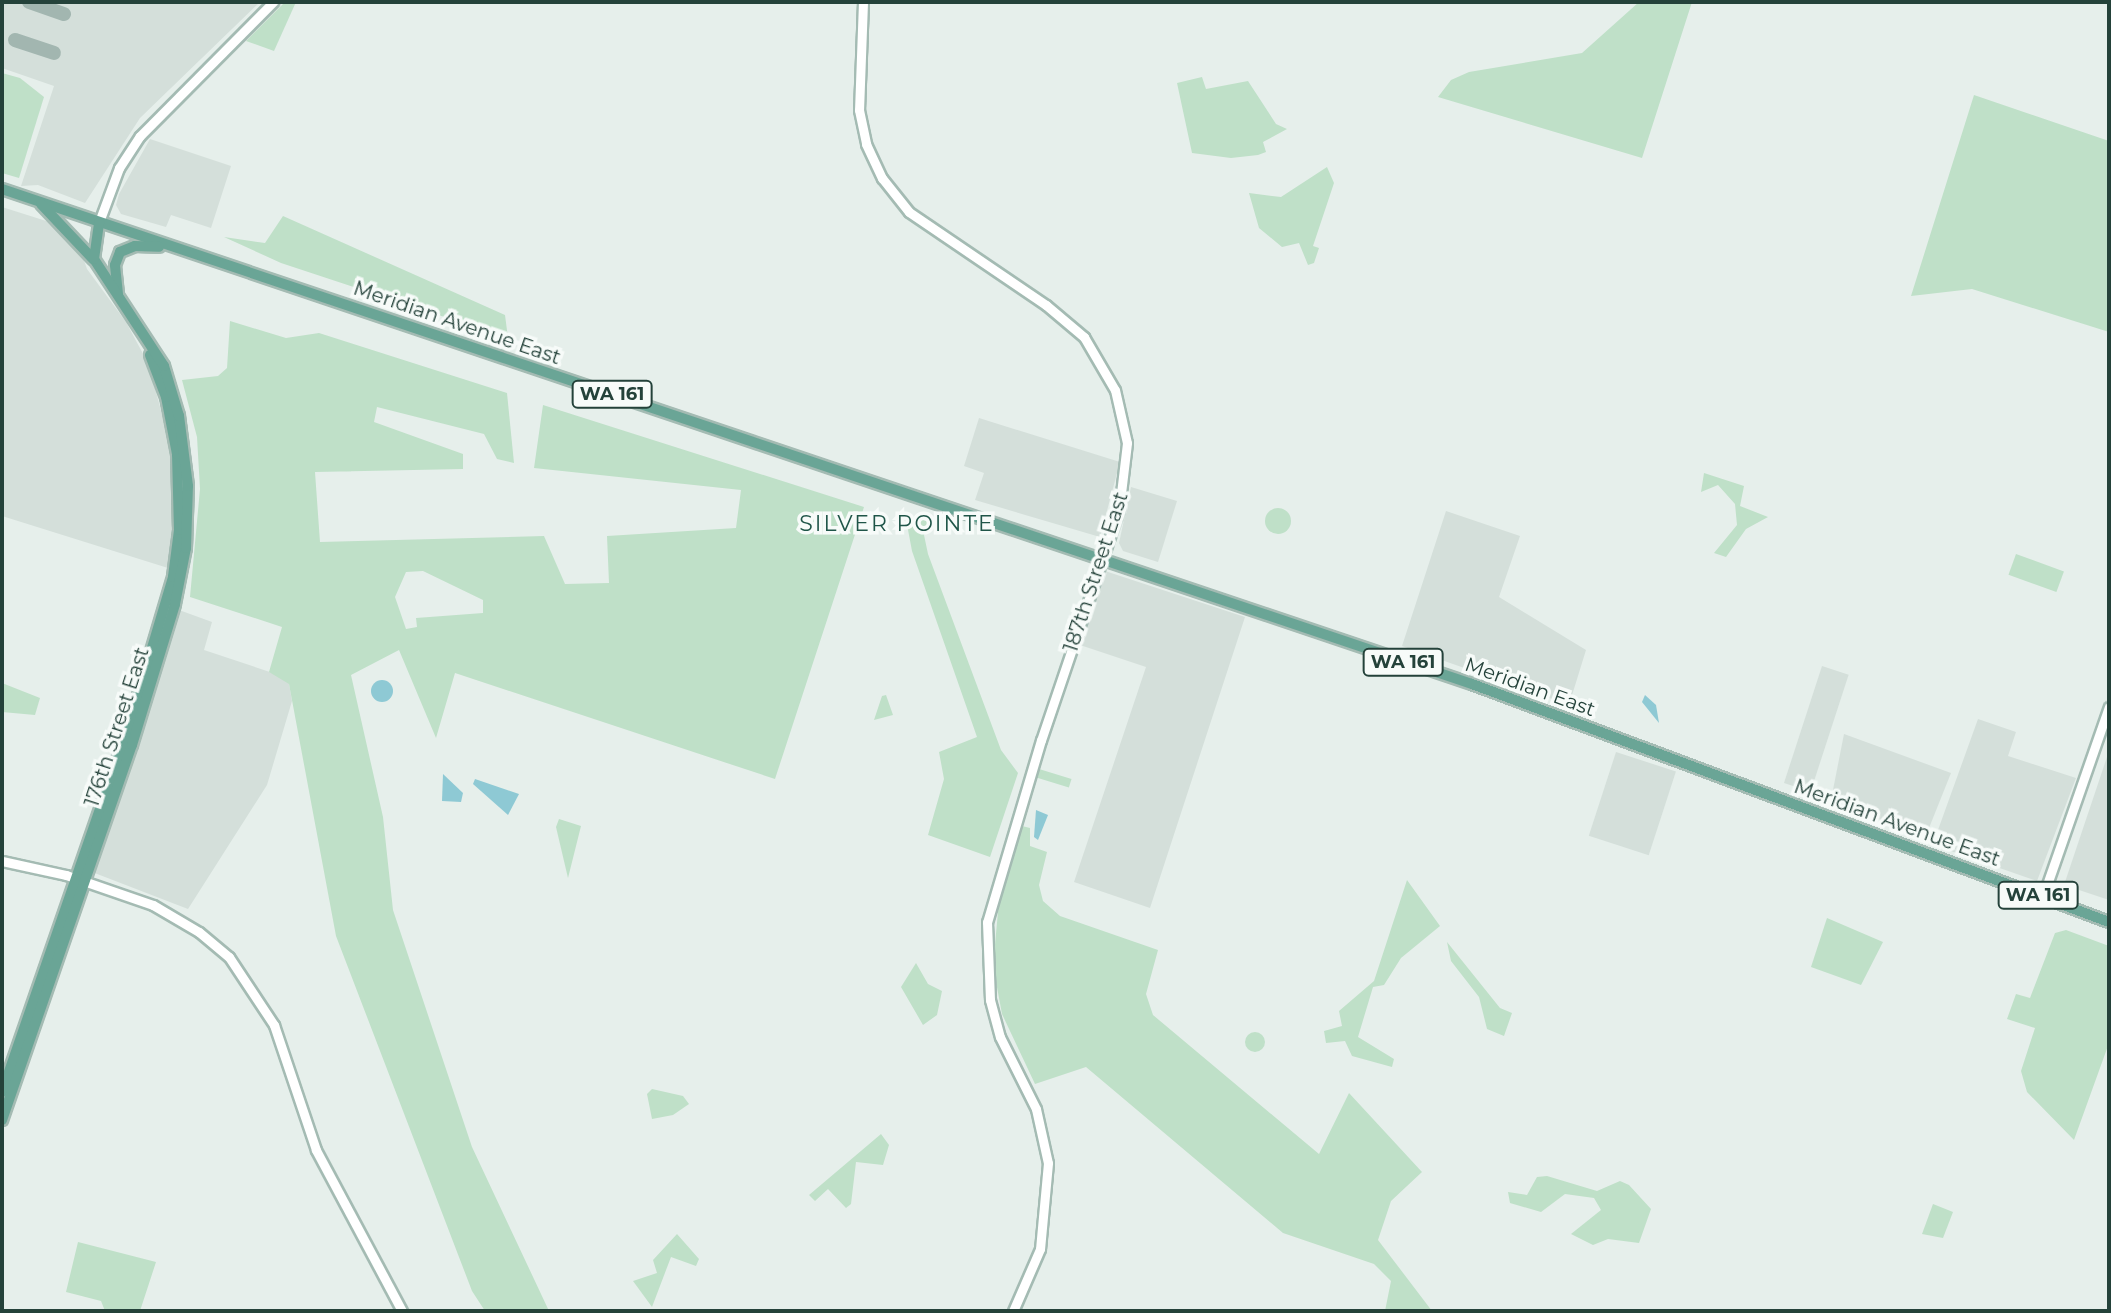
<!DOCTYPE html>
<style>
body{margin:0}
#map{position:relative;width:2111px;height:1313px;overflow:hidden;background:#e6efeb;font-family:Montserrat,sans-serif}
div>[style]{position:absolute}
.built>*{inset:0;background:#d4dfda;transform-origin:0 0}
.green>*{inset:0;background:#bfe0c8;transform-origin:0 0}
.round{border-radius:50%}
.water>*{inset:0;background:#8ec9d4}
.taxiway>*{height:14px;margin:-7px;padding:0 7px;transform-origin:7px;border-radius:7px;background:#a2b6b0}
.roads{filter:drop-shadow(2px 0 #a4bbb3) drop-shadow(-2px 0 #a4bbb3) drop-shadow(0 2px #a4bbb3) drop-shadow(0 -2px #a4bbb3)}
.secondary>*{height:9px;margin:-4.5px;padding:0 4.5px;transform-origin:4.5px;border-radius:4.5px;background:#fff}
.primary>*{height:10px;margin:-5px;padding:0 5px;transform-origin:5px;border-radius:5px;background:#6aa596}
span{translate:-50% -50%;white-space:nowrap;text-align:center;line-height:1.15;-webkit-text-stroke:7px #f7fbf9;paint-order:stroke}
.shield-label span{padding:2px 6px;background:#f7fbf9;border:2px solid;border-radius:6px;-webkit-text-stroke-width:0}
.shield-label{font-size:18px;color:#24423a;font-weight:700}
.street-label{font-size:20px;color:#24423a}
.neighbourhood-label{font-size:22px;color:#1f5548;letter-spacing:2px}
.frame{position:absolute;inset:0;border:4px solid #24423a;pointer-events:none}
</style>
<div id="map">
<div class="built">
<i style="clip-path:polygon(2px 2px,260px 2px,140px 118px,85px 203px,38px 185px,21px 186px,54px 86px,2px 68px)"></i>
<i style="clip-path:polygon(150px 139px,231px 166px,211px 228px,171px 215px,166px 227px,121px 214px,116px 205px,119px 194px)"></i>
<i style="clip-path:polygon(2px 207px,62px 226px,78px 243px,87px 269px,126px 322px,149px 365px,171px 449px,175px 493px,168px 568px,2px 516px)"></i>
<i style="clip-path:polygon(979px 418px,1120px 462px,1100px 537px,975px 500px,984px 473px,964px 466px)"></i>
<i style="clip-path:polygon(1131px 487px,1177px 501px,1158px 562px,1123px 551px,1119px 543px)"></i>
<i style="clip-path:polygon(1446px 511px,1520px 536px,1499px 597px,1586px 650px,1569px 705px,1402px 646px)"></i>
<i style="clip-path:polygon(1105px 571px,1245px 617px,1150px 908px,1074px 882px,1146px 667px,1080px 645px)"></i>
<i style="clip-path:polygon(179px 610px,212px 622px,204px 650px,288px 678px,292px 701px,267px 785px,188px 909px,92px 872px,135px 756px)"></i>
<i style="left:1822px;top:666px;width:28px;height:123px;rotate:18deg"></i>
<i style="clip-path:polygon(1978px 719px,2016px 732px,2008px 756px,2076px 778px,2037px 881px,1945px 849px,1939px 842px,1938px 830px)"></i>
<i style="clip-path:polygon(1844px 734px,1951px 773px,1925px 838px,1831px 800px)"></i>
<i style="clip-path:polygon(2109px 751px,2109px 900px,2064px 885px)"></i>
<i style="left:1616px;top:752px;width:63px;height:88px;rotate:18deg"></i>
</div>
<div class="green">
<i style="clip-path:polygon(285px 2px,296px 2px,274px 51px,246px 41px)"></i>
<i style="clip-path:polygon(1639px 2px,1692px 2px,1642px 158px,1438px 97px,1451px 80px,1469px 72px,1582px 53px)"></i>
<i style="clip-path:polygon(2px 73px,20px 78px,44px 97px,19px 178px,2px 173px)"></i>
<i style="clip-path:polygon(1202px 77px,1206px 89px,1248px 81px,1276px 124px,1287px 129px,1263px 142px,1266px 152px,1258px 155px,1231px 158px,1192px 153px,1177px 83px)"></i>
<i style="clip-path:polygon(1974px 95px,2109px 141px,2109px 332px,1972px 289px,1911px 296px)"></i>
<i style="clip-path:polygon(1327px 167px,1334px 183px,1313px 246px,1319px 248px,1314px 263px,1308px 265px,1299px 243px,1282px 247px,1259px 228px,1249px 193px,1281px 197px)"></i>
<i style="clip-path:polygon(283px 216px,505px 315px,508px 338px,281px 263px,224px 237px,265px 243px)"></i>
<i style="clip-path:polygon(evenodd,230px 321px,286px 338px,319px 333px,507px 393px,514px 463px,497px 459px,484px 434px,377px 407px,374px 422px,463px 454px,463px 469px,315px 472px,320px 542px,544px 536px,565px 584px,609px 583px,607px 536px,736px 528px,741px 490px,534px 468px,543px 405px,864px 507px,775px 779px,455px 673px,436px 738px,399px 650px,351px 675px,383px 817px,393px 910px,472px 1147px,549px 1311px,485px 1311px,472px 1291px,336px 936px,289px 684px,269px 672px,282px 627px,190px 597px,200px 489px,197px 437px,182px 380px,218px 376px,227px 368px,230px 321px,423px 571px,483px 600px,483px 613px,416px 618px,417px 627px,406px 629px,395px 597px,406px 572px,423px 571px)"></i>
<i style="clip-path:polygon(1704px 473px,1744px 486px,1740px 506px,1768px 517px,1746px 529px,1726px 557px,1714px 553px,1737px 525px,1735px 504px,1718px 485px,1701px 492px)"></i>
<i class="round" style="left:1265px;top:508px;width:26px;height:26px"></i>
<i style="clip-path:polygon(905px 514px,929px 522px,924px 535px,928px 554px,1001px 750px,1018px 773px,990px 857px,928px 835px,944px 779px,939px 752px,977px 737px,912px 551px)"></i>
<i style="left:2016px;top:554px;width:51px;height:22px;rotate:20deg"></i>
<i style="clip-path:polygon(2px 683px,40px 698px,35px 715px,2px 712px)"></i>
<i style="clip-path:polygon(886px 695px,893px 715px,874px 720px,882px 696px)"></i>
<i style="left:1039px;top:769px;width:34px;height:9px;rotate:17deg"></i>
<i style="clip-path:polygon(559px 819px,581px 826px,568px 878px,556px 827px)"></i>
<i style="clip-path:polygon(1022px 826px,1030px 828px,1030px 846px,1047px 852px,1039px 885px,1043px 901px,1060px 916px,1158px 950px,1146px 994px,1153px 1015px,1319px 1154px,1349px 1093px,1422px 1172px,1391px 1201px,1378px 1240px,1432px 1311px,1385px 1311px,1391px 1281px,1374px 1264px,1283px 1233px,1086px 1067px,1035px 1084px,1002px 1014px,993px 966px,999px 901px)"></i>
<i style="clip-path:polygon(1407px 880px,1440px 926px,1401px 958px,1384px 985px,1373px 987px,1358px 1037px,1394px 1059px,1392px 1067px,1352px 1056px,1345px 1041px,1326px 1043px,1324px 1031px,1342px 1026px,1339px 1011px,1374px 981px)"></i>
<i style="clip-path:polygon(1827px 918px,1883px 942px,1861px 985px,1811px 967px)"></i>
<i style="clip-path:polygon(2066px 930px,2109px 946px,2109px 1043px,2074px 1140px,2027px 1092px,2021px 1071px,2035px 1028px,2007px 1019px,2016px 994px,2030px 998px,2055px 933px)"></i>
<i style="clip-path:polygon(1447px 942px,1500px 1008px,1512px 1013px,1504px 1036px,1487px 1029px,1479px 997px,1451px 961px)"></i>
<i style="clip-path:polygon(916px 963px,928px 984px,942px 991px,937px 1015px,923px 1025px,901px 987px)"></i>
<i class="round" style="left:1245px;top:1032px;width:20px;height:20px"></i>
<i style="clip-path:polygon(652px 1089px,683px 1096px,689px 1104px,673px 1115px,652px 1119px,647px 1094px)"></i>
<i style="clip-path:polygon(881px 1134px,889px 1145px,883px 1165px,856px 1162px,851px 1204px,846px 1208px,828px 1189px,815px 1201px,809px 1195px)"></i>
<i style="clip-path:polygon(1547px 1176px,1597px 1191px,1620px 1181px,1629px 1185px,1651px 1209px,1639px 1243px,1608px 1239px,1593px 1245px,1571px 1234px,1601px 1210px,1594px 1198px,1565px 1194px,1541px 1212px,1510px 1203px,1508px 1192px,1527px 1195px,1537px 1177px)"></i>
<i style="clip-path:polygon(1933px 1204px,1953px 1212px,1943px 1238px,1922px 1234px)"></i>
<i style="clip-path:polygon(677px 1234px,699px 1259px,696px 1266px,671px 1257px,652px 1307px,633px 1281px,657px 1273px,653px 1260px)"></i>
<i style="clip-path:polygon(78px 1242px,156px 1262px,140px 1311px,105px 1311px,101px 1301px,66px 1292px)"></i>
</div>
<div class="water">
<i class="round" style="left:371px;top:680px;width:22px;height:22px"></i>
<i style="clip-path:polygon(1645px 695px,1656px 705px,1659px 723px,1642px 702px)"></i>
<i style="clip-path:polygon(443px 774px,463px 793px,461px 802px,442px 801px)"></i>
<i style="clip-path:polygon(475px 779px,519px 794px,508px 815px,473px 784px)"></i>
<i style="clip-path:polygon(1036px 810px,1048px 815px,1038px 840px,1034px 837px)"></i>
</div>
<div class="taxiway">
<i style="left:29px;top:2px;width:37px;rotate:19deg"></i>
<i style="left:15px;top:40px;width:41px;rotate:18.4deg"></i>
</div>
<div class="roads">
<div class="secondary">
<i style="left:863px;top:2px;width:108px;rotate:92.1deg"></i>
<i style="left:859px;top:110px;width:35px;rotate:78deg"></i>
<i style="left:866px;top:144px;width:38px;rotate:65deg"></i>
<i style="left:882px;top:178px;width:43px;rotate:51.5deg"></i>
<i style="left:909px;top:212px;width:166px;rotate:34.2deg"></i>
<i style="left:1046px;top:305px;width:50px;rotate:40.1deg"></i>
<i style="left:1084px;top:337px;width:61px;rotate:59.7deg"></i>
<i style="left:1115px;top:390px;width:54px;rotate:77.2deg"></i>
<i style="left:1127px;top:443px;width:67px;rotate:96.8deg"></i>
<i style="left:1119px;top:510px;width:243px;rotate:108.7deg"></i>
<i style="left:1041px;top:740px;width:190px;rotate:106.5deg"></i>
<i style="left:987px;top:922px;width:78px;rotate:87.8deg"></i>
<i style="left:990px;top:1000px;width:38px;rotate:75deg"></i>
<i style="left:1000px;top:1037px;width:80px;rotate:63.4deg"></i>
<i style="left:1036px;top:1109px;width:55px;rotate:77.5deg"></i>
<i style="left:1048px;top:1163px;width:86px;rotate:95.3deg"></i>
<i style="left:1040px;top:1249px;width:68px;rotate:113.5deg"></i>
<i style="left:99px;top:222px;width:58px;rotate:-69.7deg"></i>
<i style="left:119px;top:168px;width:38px;rotate:-57deg"></i>
<i style="left:140px;top:136px;width:189px;rotate:-45.2deg"></i>
<i style="left:2px;top:861px;width:66px;rotate:12.3deg"></i>
<i style="left:66px;top:875px;width:92px;rotate:19deg"></i>
<i style="left:153px;top:905px;width:53px;rotate:30.4deg"></i>
<i style="left:199px;top:932px;width:39px;rotate:40deg"></i>
<i style="left:229px;top:957px;width:82px;rotate:56.5deg"></i>
<i style="left:274px;top:1025px;width:132px;rotate:71.4deg"></i>
<i style="left:316px;top:1150px;width:183px;rotate:61.9deg"></i>
<i style="left:2043px;top:896px;width:200px;rotate:-70.8deg"></i>
</div>
<div class="primary">
<i style="left:2px;top:189px;width:1551px;rotate:18.61deg"></i>
<i style="left:1472px;top:684px;width:680px;rotate:20.49deg"></i>
<i style="left:41px;top:204px;width:76px;rotate:46.6deg"></i>
<i style="left:118px;top:294px;width:29px;rotate:-96deg"></i>
<i style="left:115px;top:265px;width:14px;rotate:-69deg"></i>
<i style="left:120px;top:252px;width:16px;rotate:-22deg"></i>
<i style="left:135px;top:246px;width:24px;rotate:2deg"></i>
<i style="left:2px;top:1092px;width:384px;rotate:-70.9deg"></i>
<i style="left:128px;top:729px;width:159px;rotate:-73.5deg"></i>
<i style="left:173px;top:577px;width:47px;rotate:-82.7deg"></i>
<i style="left:179px;top:530px;width:76px;rotate:-91.5deg"></i>
<i style="left:177px;top:454px;width:58px;rotate:-100.9deg"></i>
<i style="left:166px;top:397px;width:45px;rotate:-110.9deg"></i>
<i style="left:2px;top:1120px;width:397px;rotate:-70.9deg"></i>
<i style="left:132px;top:745px;width:147px;rotate:-73deg"></i>
<i style="left:175px;top:604px;width:57px;rotate:-78.9deg"></i>
<i style="left:186px;top:548px;width:62px;rotate:-88.2deg"></i>
<i style="left:188px;top:486px;width:71px;rotate:-97.3deg"></i>
<i style="left:179px;top:416px;width:52px;rotate:-106.7deg"></i>
<i style="left:164px;top:366px;width:128px;rotate:-123.2deg"></i>
<i style="left:94px;top:259px;width:37px;rotate:-82deg"></i>
</div>
</div>
<div class="shield-label">
<span style="left:612px;top:394px">WA 161</span>
<span style="left:1403px;top:662px">WA 161</span>
<span style="left:2038px;top:895px">WA 161</span>
</div>
<div class="street-label">
<span style="left:457px;top:323px;rotate:19deg">Meridian Avenue East</span>
<span style="left:1096px;top:572px;rotate:-72deg">187th Street East</span>
<span style="left:1530px;top:687px;rotate:20deg">Meridian East</span>
<span style="left:117px;top:727px;rotate:-72deg">176th Street East</span>
<span style="left:1897px;top:823px;rotate:20deg">Meridian Avenue East</span>
</div>
<div class="neighbourhood-label">
<span style="left:897px;top:524px">SILVER POINTE</span>
</div>
<div class="frame"></div>
</div>
